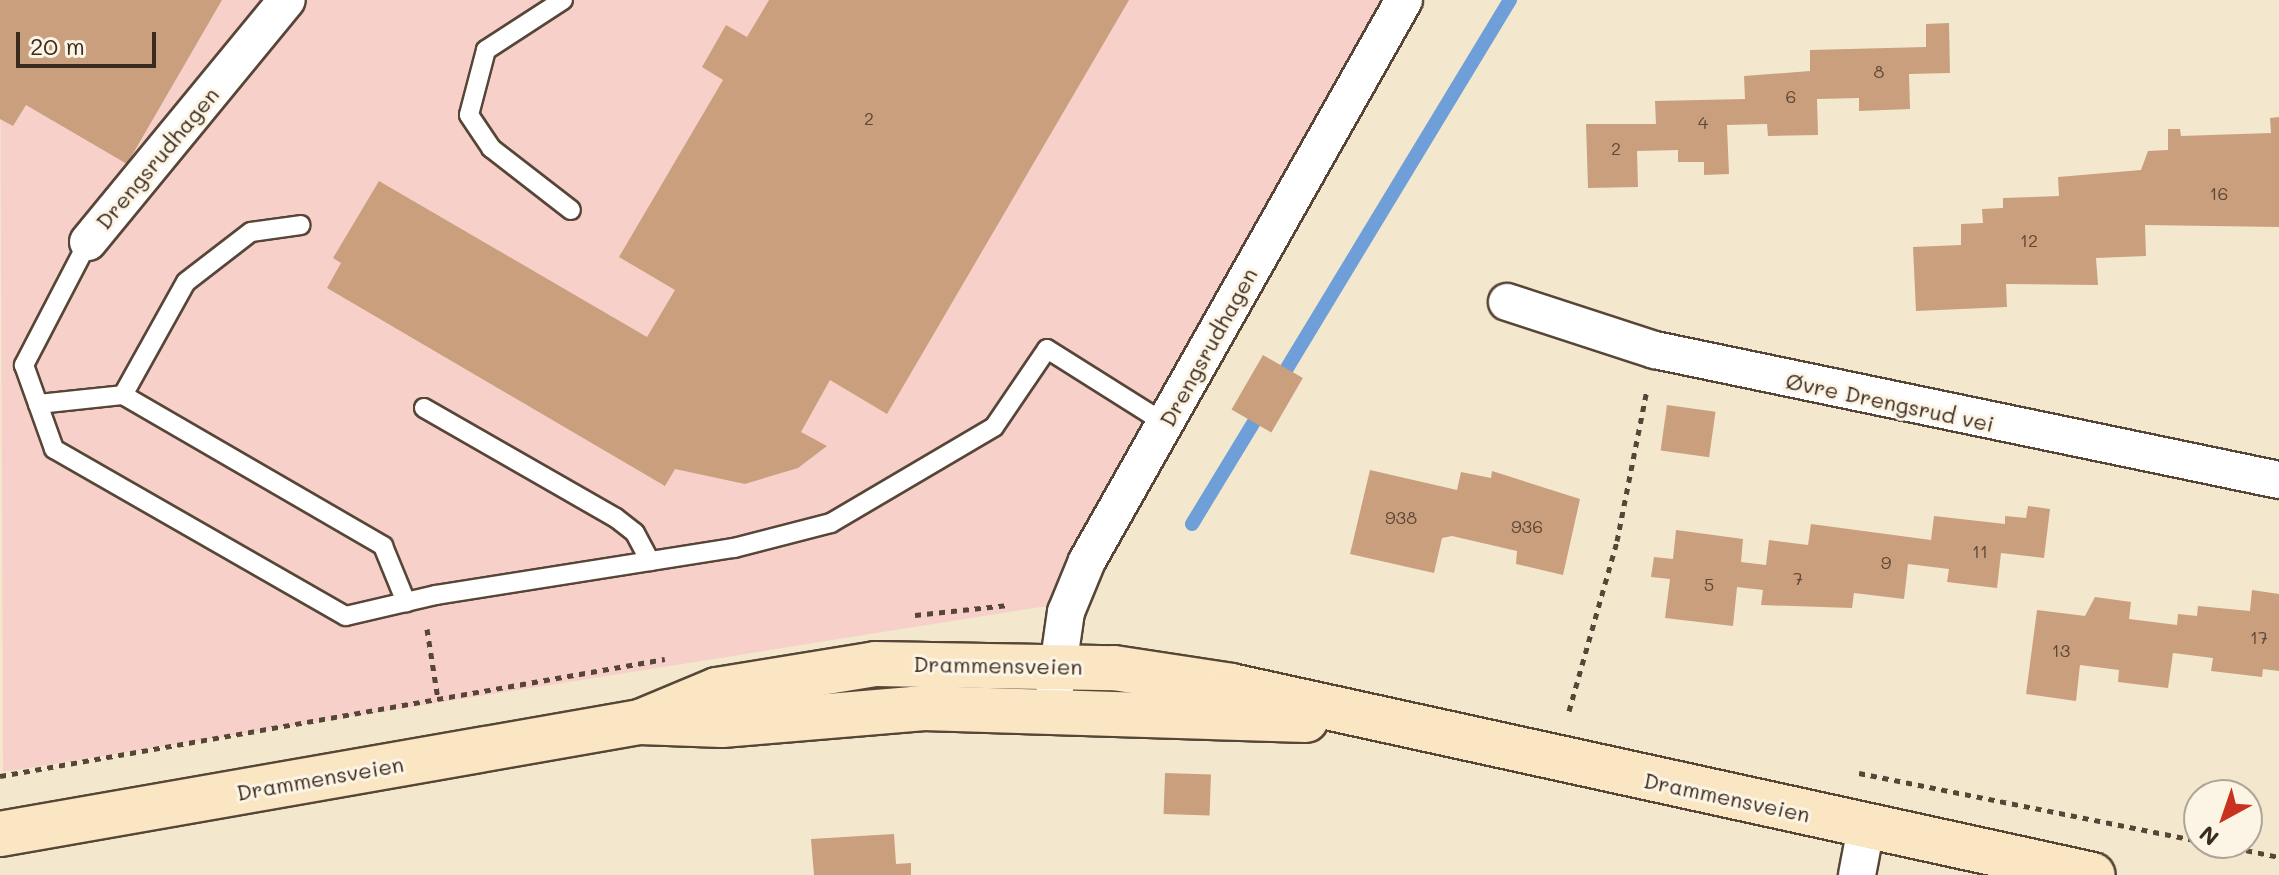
<!DOCTYPE html>
<meta charset="utf-8">
<style>
body{margin:0}
#map{position:relative;width:2279px;height:875px;overflow:hidden;background:#f3e8cd;font-family:Mali,sans-serif}
div>[style]{position:absolute}
.built>*{inset:0;background:#f7d1c9}
.stream>*{height:14px;margin:-7px;padding:0 7px;transform-origin:7px;border-radius:7px;background:#6f9fd8}
.building>*{inset:0;background:#ca9f7d;transform-origin:0 0}
.path>*{height:5px;margin-top:-2.5px;transform-origin:0;background:repeating-linear-gradient(90deg,#574638 0 6px,transparent 0 12px)}
.roads{filter:drop-shadow(2px 0 #574638) drop-shadow(-2px 0 #574638) drop-shadow(0 2px #574638) drop-shadow(0 -2px #574638)}
.lane>*{height:18px;margin:-9px;padding:0 9px;transform-origin:9px;border-radius:9px;background:#fff}
.street>*{height:36px;margin:-18px;padding:0 18px;transform-origin:18px;border-radius:18px;background:#fff}
.secondary>*{height:44px;margin:-22px;padding:0 22px;transform-origin:22px;border-radius:22px;background:#fbe6c4}
span{translate:-50% -50%;white-space:nowrap;text-align:center;line-height:1.15;-webkit-text-stroke:6px #fcf5e5;paint-order:stroke}
.number-label{font-size:18px;color:#5f4736}
.number-label span{-webkit-text-stroke-width:0}
.street-label{font-size:22px;color:#3b2a1e}
.north{position:absolute;left:2183px;top:779px;width:80px;height:80px;box-sizing:border-box;background:#fcf5e5;border:2px solid #afa495;border-radius:50%;rotate:220deg;font-size:22px;font-weight:700;line-height:32px;text-align:center;color:#3b2a1e}
.north::after{content:'';display:block;margin:auto;width:28px;height:36px;background:#c8321e;clip-path:polygon(50% 0,100% 100%,50% 72%,0 100%)}
.scale{position:absolute;left:16px;top:32px;width:140px;height:36px;box-sizing:border-box;border:4px solid #3b2a1e;border-top:0;padding-left:10px;font-size:24px;line-height:28px;white-space:nowrap;color:#3b2a1e;-webkit-text-stroke:6px #fcf5e5;paint-order:stroke}
</style>
<div id="map">
<div class="built">
<i style="clip-path:polygon(0 0,1395px 0,1072px 602px,3px 772px)"></i>
</div>
<div class="stream">
<i style="left:1278px;top:383px;width:448px;rotate:-58.8deg"></i>
<i style="left:1192px;top:524px;width:137px;rotate:-58.7deg"></i>
</div>
<div class="building">
<i style="clip-path:polygon(0 0,222px 0,127px 164px,26px 105px,13px 126px,0 119px)"></i>
<i style="clip-path:polygon(769px 0,1129px 0,887px 414px,830px 380px,801px 432px,827px 446px,798px 468px,745px 484px,675px 469px,665px 486px,327px 288px,341px 263px,333px 258px,379px 181px,647px 337px,675px 290px,619px 257px,723px 80px,702px 67px,726px 25px,747px 37px)"></i>
<i style="clip-path:polygon(1949px 23px,1950px 73px,1909px 74px,1910px 109px,1859px 111px,1859px 98px,1817px 99px,1818px 135px,1768px 136px,1767px 124px,1727px 125px,1729px 174px,1704px 175px,1704px 162px,1678px 162px,1678px 150px,1637px 151px,1638px 187px,1588px 188px,1586px 124px,1656px 124px,1655px 101px,1745px 99px,1744px 76px,1810px 71px,1810px 50px,1926px 47px,1926px 24px)"></i>
<i style="clip-path:polygon(2279px 117px,2279px 227px,2145px 225px,2146px 256px,2096px 258px,2098px 285px,2006px 284px,2007px 307px,1916px 311px,1913px 247px,1961px 245px,1961px 224px,1983px 223px,1982px 209px,2003px 208px,2003px 198px,2059px 196px,2058px 177px,2141px 170px,2148px 151px,2168px 150px,2168px 129px,2180px 129px,2181px 136px,2271px 133px,2270px 118px)"></i>
<i style="left:1263px;top:355px;width:46px;height:63px;rotate:30deg"></i>
<i style="left:1667px;top:405px;width:49px;height:46px;rotate:8deg"></i>
<i style="clip-path:polygon(1370px 470px,1457px 490px,1461px 472px,1491px 478px,1492px 471px,1580px 499px,1563px 575px,1516px 564px,1517px 551px,1452px 536px,1442px 538px,1434px 573px,1350px 554px)"></i>
<i style="clip-path:polygon(2028px 506px,2050px 509px,2044px 558px,2001px 553px,1997px 588px,1947px 582px,1949px 569px,1908px 564px,1904px 599px,1854px 593px,1852px 608px,1761px 605px,1763px 590px,1737px 587px,1733px 626px,1665px 618px,1670px 579px,1651px 577px,1654px 557px,1673px 559px,1676px 530px,1743px 539px,1741px 562px,1766px 565px,1769px 540px,1808px 545px,1811px 524px,1931px 540px,1934px 516px,2005px 524px,2005px 516px,2026px 518px)"></i>
<i style="clip-path:polygon(2252px 590px,2279px 594px,2279px 671px,2263px 669px,2262px 677px,2211px 671px,2213px 658px,2173px 653px,2168px 688px,2118px 682px,2119px 670px,2080px 665px,2076px 701px,2026px 694px,2037px 610px,2085px 616px,2095px 597px,2131px 602px,2129px 619px,2177px 625px,2178px 614px,2197px 616px,2198px 606px,2250px 611px)"></i>
<i style="left:1165px;top:773px;width:46px;height:41px;rotate:2deg"></i>
<i style="clip-path:polygon(894px 834px,896px 864px,911px 863px,911px 875px,814px 875px,811px 839px)"></i>
</div>
<div class="path">
<i style="left:915px;top:615px;width:94px;rotate:-6.1deg"></i>
<i style="left:427px;top:629px;width:71px;rotate:81.1deg"></i>
<i style="left:1569px;top:711px;width:177px;rotate:-74.2deg"></i>
<i style="left:1617px;top:541px;width:154px;rotate:-78.8deg"></i>
<i style="left:1859px;top:773px;width:347px;rotate:11.3deg"></i>
<i style="left:0;top:776px;width:675px;rotate:-9.98deg"></i>
<i style="left:2211px;top:843px;width:69px;rotate:11.6deg"></i>
</div>
<div class="roads">
<div class="lane">
<i style="left:563px;top:0;width:92px;rotate:147deg"></i>
<i style="left:486px;top:50px;width:67px;rotate:104.7deg"></i>
<i style="left:469px;top:115px;width:40px;rotate:56deg"></i>
<i style="left:491px;top:148px;width:101px;rotate:37.8deg"></i>
<i style="left:88px;top:242px;width:139px;rotate:117.5deg"></i>
<i style="left:24px;top:365px;width:89px;rotate:70.3deg"></i>
<i style="left:54px;top:449px;width:336px;rotate:29.8deg"></i>
<i style="left:346px;top:616px;width:92px;rotate:-13.1deg"></i>
<i style="left:436px;top:595px;width:302px;rotate:-9deg"></i>
<i style="left:734px;top:548px;width:100px;rotate:-14.5deg"></i>
<i style="left:831px;top:523px;width:189px;rotate:-30.5deg"></i>
<i style="left:994px;top:427px;width:94px;rotate:-55.8deg"></i>
<i style="left:1047px;top:349px;width:141px;rotate:32.2deg"></i>
<i style="left:123px;top:395px;width:129px;rotate:-60.9deg"></i>
<i style="left:186px;top:282px;width:82px;rotate:-37.6deg"></i>
<i style="left:251px;top:232px;width:50px;rotate:-8deg"></i>
<i style="left:38px;top:404px;width:85px;rotate:-6deg"></i>
<i style="left:123px;top:395px;width:301px;rotate:30.1deg"></i>
<i style="left:383px;top:546px;width:61px;rotate:67.7deg"></i>
<i style="left:424px;top:408px;width:221px;rotate:29.8deg"></i>
<i style="left:616px;top:518px;width:24px;rotate:38deg"></i>
<i style="left:635px;top:533px;width:32px;rotate:62deg"></i>
</div>
<div class="street">
<i style="left:88px;top:242px;width:313px;rotate:-50.6deg"></i>
<i style="left:1507px;top:302px;width:156px;rotate:18deg"></i>
<i style="left:1655px;top:350px;width:637px;rotate:11.77deg"></i>
<i style="left:1054px;top:695px;width:84px;rotate:-81.8deg"></i>
<i style="left:1066px;top:612px;width:55px;rotate:-67.6deg"></i>
<i style="left:1087px;top:561px;width:644px;rotate:-60.53deg"></i>
<i style="left:1857px;top:875px;width:48px;rotate:-79.2deg"></i>
</div>
<div class="secondary">
<i style="left:640px;top:722px;width:83px;rotate:-22.6deg"></i>
<i style="left:717px;top:690px;width:160px;rotate:-9.3deg"></i>
<i style="left:875px;top:664px;width:239px;rotate:1deg"></i>
<i style="left:1114px;top:668px;width:118px;rotate:8.7deg"></i>
<i style="left:1231px;top:686px;width:882px;rotate:12.37deg"></i>
<i style="left:0;top:834px;width:650px;rotate:-9.93deg"></i>
<i style="left:640px;top:722px;width:82px;rotate:2.1deg"></i>
<i style="left:722px;top:725px;width:203px;rotate:-4.8deg"></i>
<i style="left:924px;top:708px;width:382px;rotate:1.8deg"></i>
</div>
</div>
<div class="number-label">
<span style="left:1879px;top:71px">8</span>
<span style="left:1791px;top:96px">6</span>
<span style="left:869px;top:118px">2</span>
<span style="left:1703px;top:122px">4</span>
<span style="left:1616px;top:148px">2</span>
<span style="left:2219px;top:193px">16</span>
<span style="left:2029px;top:240px">12</span>
<span style="left:1401px;top:517px">938</span>
<span style="left:1527px;top:526px">936</span>
<span style="left:1980px;top:551px">11</span>
<span style="left:1886px;top:562px">9</span>
<span style="left:1798px;top:578px">7</span>
<span style="left:1709px;top:584px">5</span>
<span style="left:2259px;top:637px">17</span>
<span style="left:2061px;top:650px">13</span>
</div>
<div class="street-label">
<span style="left:157px;top:158px;rotate:-50deg">Drengsrudhagen</span>
<span style="left:1208px;top:347px;rotate:-61deg">Drengsrudhagen</span>
<span style="left:1890px;top:402px;rotate:12deg">Øvre Drengsrud vei</span>
<span style="left:998px;top:665px;rotate:1deg">Drammensveien</span>
<span style="left:320px;top:778px;rotate:-10deg">Drammensveien</span>
<span style="left:1727px;top:797px;rotate:12deg">Drammensveien</span>
</div>
<div class="north">N</div>
<div class="scale">20 m</div>
</div>
